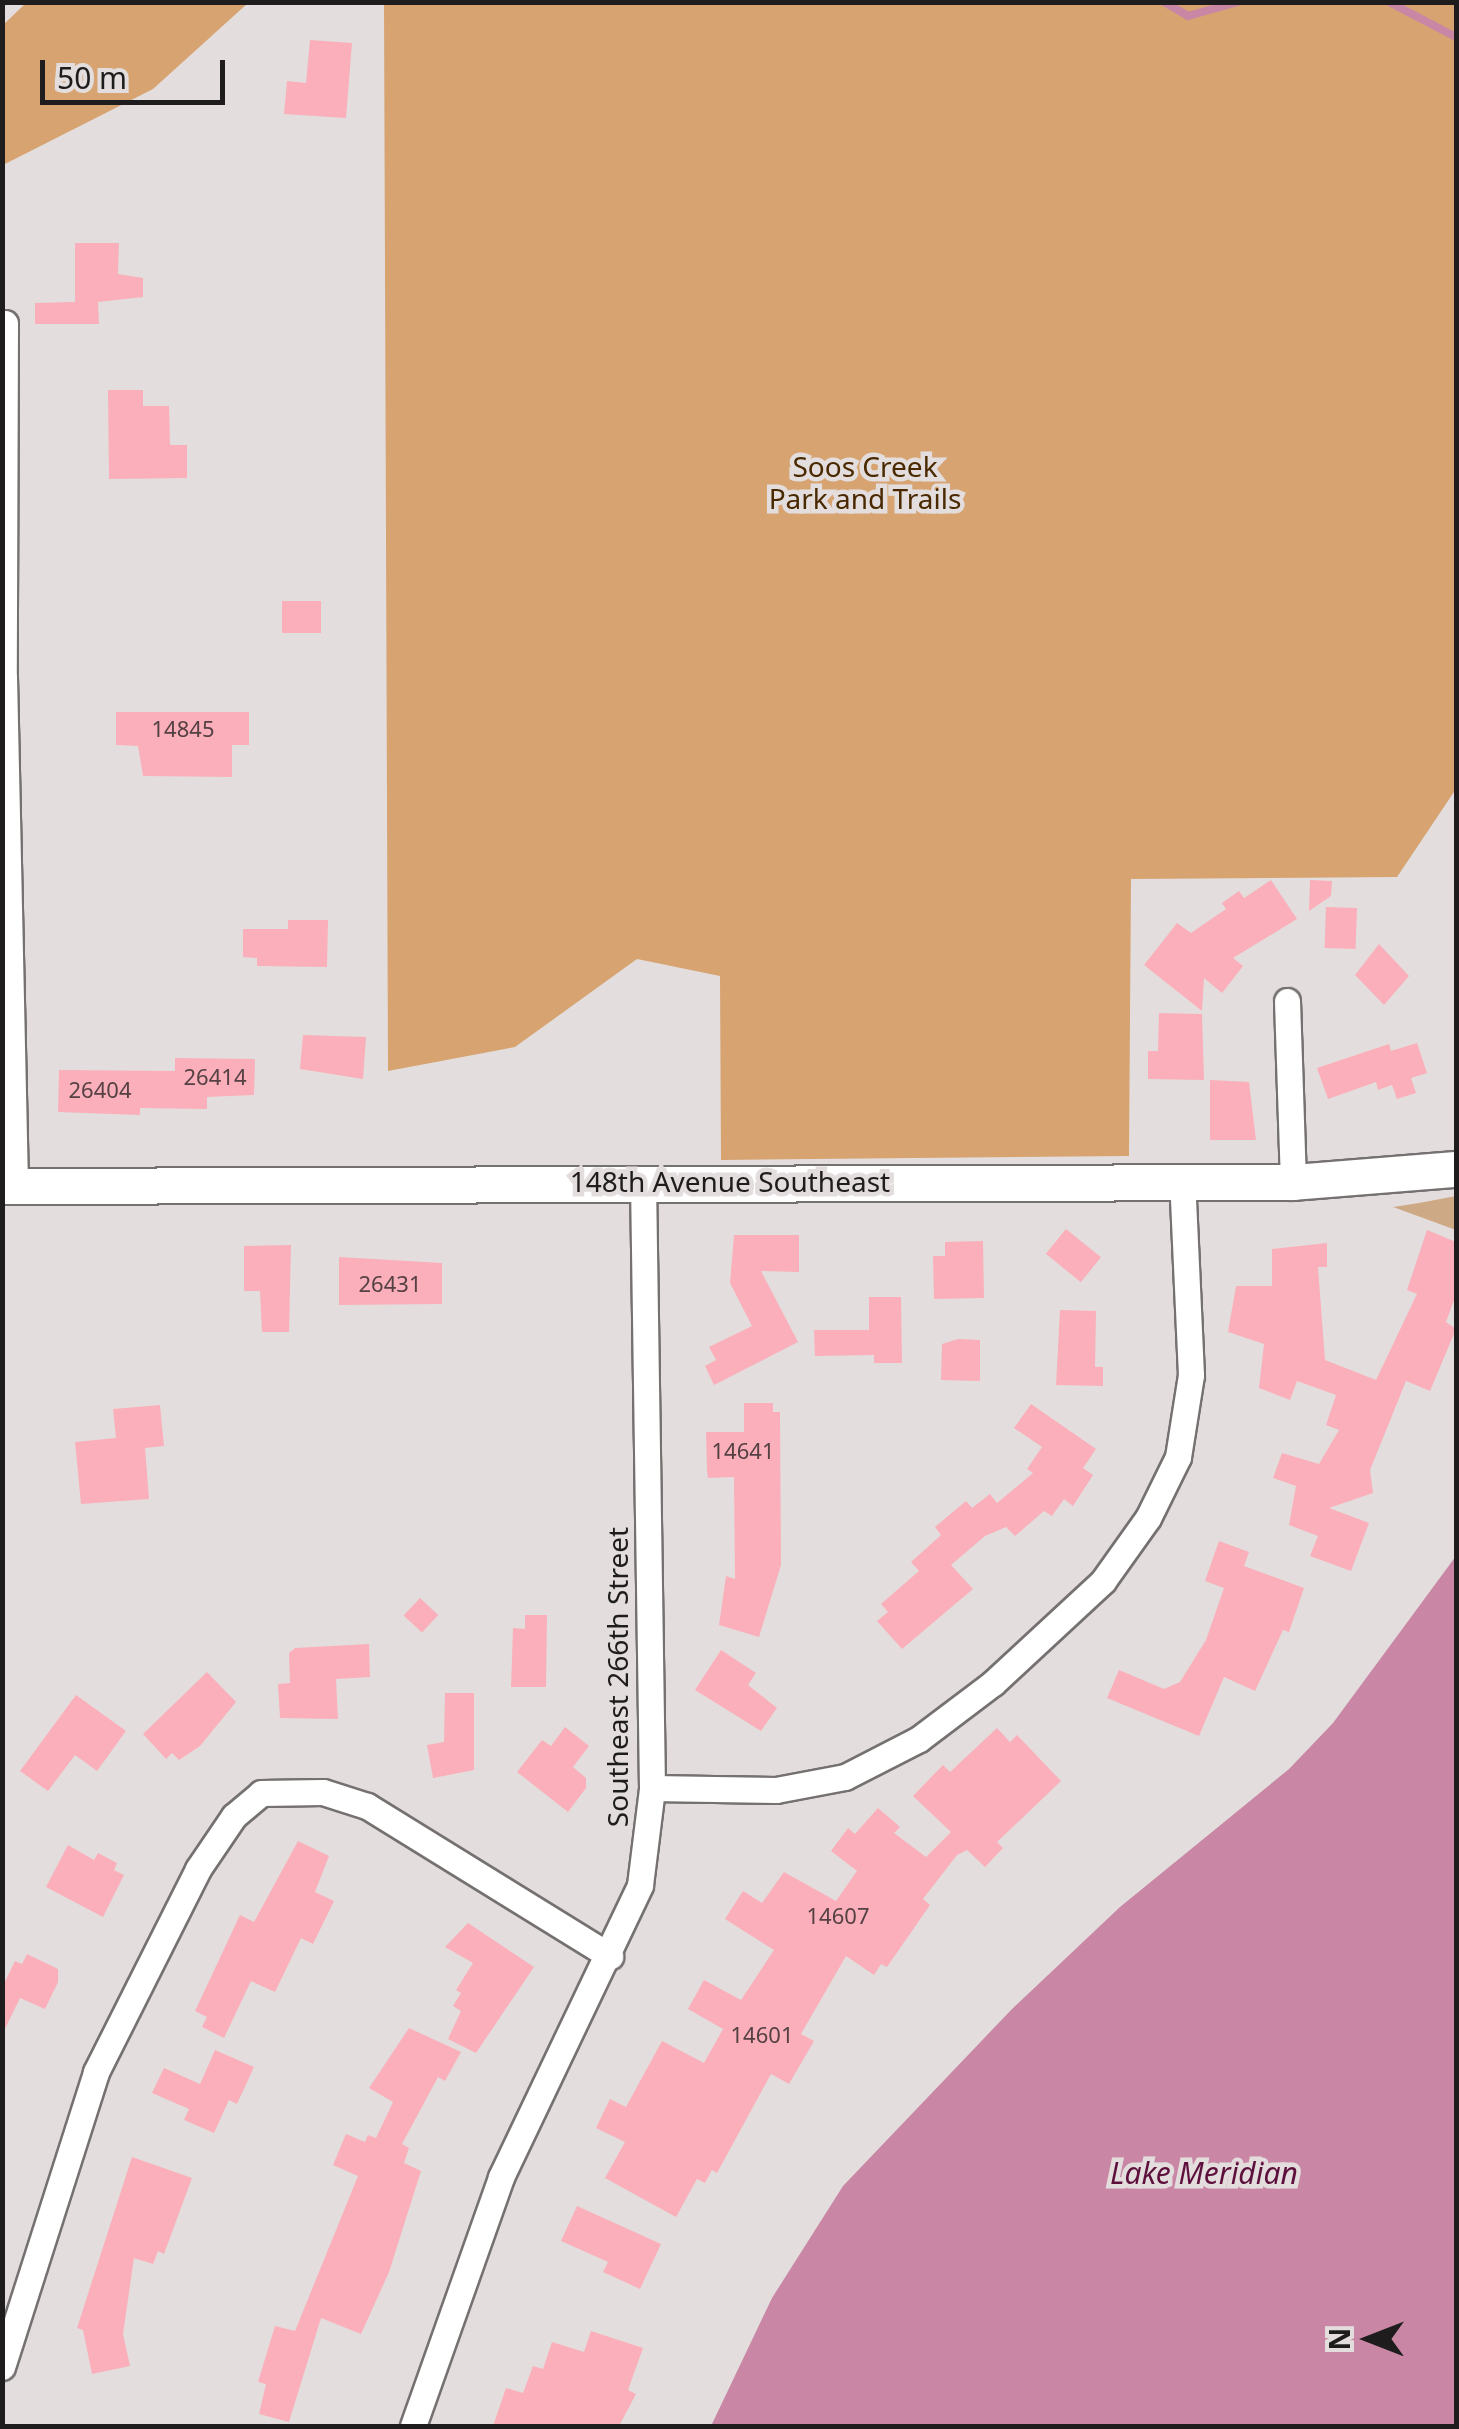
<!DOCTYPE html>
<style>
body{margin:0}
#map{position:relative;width:1459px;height:2429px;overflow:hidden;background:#e3dedd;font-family:"Noto Sans",sans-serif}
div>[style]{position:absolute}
.green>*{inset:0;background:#cea985}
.forest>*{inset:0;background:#d6a371}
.water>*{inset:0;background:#c987a5}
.stream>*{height:8px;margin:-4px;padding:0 4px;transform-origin:4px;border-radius:4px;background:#c987a5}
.building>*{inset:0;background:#faafba;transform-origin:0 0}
.roads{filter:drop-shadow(2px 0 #757170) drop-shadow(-2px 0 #757170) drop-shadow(0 2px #757170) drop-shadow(0 -2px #757170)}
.street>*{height:25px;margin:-12.5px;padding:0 12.5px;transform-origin:12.5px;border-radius:12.5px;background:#fff}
.secondary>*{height:35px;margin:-17.5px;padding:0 17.5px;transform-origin:17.5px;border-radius:17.5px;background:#fff}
span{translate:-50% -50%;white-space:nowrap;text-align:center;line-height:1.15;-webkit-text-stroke:9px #e3dedd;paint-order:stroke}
.number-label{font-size:22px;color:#554144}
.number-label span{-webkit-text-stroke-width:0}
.park-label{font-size:28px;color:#4a2900}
.street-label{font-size:28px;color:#1e1c1c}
.water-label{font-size:30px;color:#5e103d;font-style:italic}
.frame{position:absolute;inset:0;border:5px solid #1e1c1c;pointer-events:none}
.north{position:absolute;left:1319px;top:2289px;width:100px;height:100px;-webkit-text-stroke:8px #e3dedd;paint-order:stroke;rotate:270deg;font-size:28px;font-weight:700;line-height:40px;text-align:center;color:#1e1c1c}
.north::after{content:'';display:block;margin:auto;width:35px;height:45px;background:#1e1c1c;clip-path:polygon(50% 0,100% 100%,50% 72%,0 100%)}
.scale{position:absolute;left:40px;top:60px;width:185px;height:45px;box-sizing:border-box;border:5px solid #1e1c1c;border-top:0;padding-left:12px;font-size:30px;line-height:35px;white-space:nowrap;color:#1e1c1c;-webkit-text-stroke:8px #e3dedd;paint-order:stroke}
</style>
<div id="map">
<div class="green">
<i style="clip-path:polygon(1456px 1196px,1456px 1230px,1393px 1207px,1419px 1203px)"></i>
</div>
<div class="forest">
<i style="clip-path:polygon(26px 3px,26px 2px,248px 3px,153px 89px,3px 165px,3px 25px)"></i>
<i style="clip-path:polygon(384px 3px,1456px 3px,1456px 789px,1397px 877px,1131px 879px,1129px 1156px,721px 1160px,720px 976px,637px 959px,515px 1047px,388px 1071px)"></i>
</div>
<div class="water">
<i style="clip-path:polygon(1456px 1556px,1456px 2426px,711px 2426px,772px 2298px,843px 2186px,1012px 2009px,1120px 1907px,1289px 1769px,1333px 1723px)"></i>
</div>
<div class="stream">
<i style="left:1164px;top:2px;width:28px;rotate:30deg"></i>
<i style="left:1188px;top:16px;width:51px;rotate:-15.9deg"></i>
<i style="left:1389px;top:2px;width:76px;rotate:27.6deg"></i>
</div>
<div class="building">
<i style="clip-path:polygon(310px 40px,352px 43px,346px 118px,284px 114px,287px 81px,306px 83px)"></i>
<i style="clip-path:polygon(75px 243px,119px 243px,118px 274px,143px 278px,143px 297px,98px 302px,99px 324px,35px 324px,35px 303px,75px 302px)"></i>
<i style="clip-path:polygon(108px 390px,143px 390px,143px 406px,169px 406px,170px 445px,187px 445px,187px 478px,109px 479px)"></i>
<i style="left:321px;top:601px;width:32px;height:39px;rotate:90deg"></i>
<i style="clip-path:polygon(116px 712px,249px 712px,249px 745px,232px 745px,232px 777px,143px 776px,138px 746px,116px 745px)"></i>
<i style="clip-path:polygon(1271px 880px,1297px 919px,1233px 958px,1243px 966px,1222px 993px,1204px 978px,1202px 1011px,1144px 965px,1177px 923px,1191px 933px,1226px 909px,1222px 903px,1239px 891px,1244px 898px)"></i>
<i style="clip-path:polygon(1310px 880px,1332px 881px,1331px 896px,1309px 911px)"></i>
<i style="left:1326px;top:907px;width:31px;height:41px;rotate:2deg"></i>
<i style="clip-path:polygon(288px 920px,328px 920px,327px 967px,257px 966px,257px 958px,243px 957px,243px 929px,288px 929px)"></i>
<i style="clip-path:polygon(1379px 944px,1409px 976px,1384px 1005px,1355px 975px)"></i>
<i style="clip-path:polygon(1159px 1013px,1202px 1014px,1204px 1080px,1148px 1079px,1148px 1051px,1158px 1051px)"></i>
<i style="clip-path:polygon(303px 1035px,366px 1037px,363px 1079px,300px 1069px)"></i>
<i style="clip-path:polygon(1417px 1043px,1427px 1073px,1411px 1078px,1416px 1093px,1397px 1099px,1392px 1085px,1378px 1090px,1376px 1082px,1328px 1099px,1317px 1068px,1389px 1044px,1391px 1051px)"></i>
<i style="clip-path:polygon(175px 1058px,255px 1059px,254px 1095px,207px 1097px,207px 1109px,140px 1108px,140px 1115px,58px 1112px,59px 1070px,175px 1071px)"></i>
<i style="clip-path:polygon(1210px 1080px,1249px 1082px,1256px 1140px,1210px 1140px)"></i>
<i style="left:1066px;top:1229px;width:45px;height:32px;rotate:39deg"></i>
<i style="clip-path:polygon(1427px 1230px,1456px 1242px,1456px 1295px,1446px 1322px,1456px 1329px,1430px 1391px,1406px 1381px,1370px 1470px,1373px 1493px,1329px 1508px,1369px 1523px,1351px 1571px,1310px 1556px,1318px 1536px,1289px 1525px,1296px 1486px,1273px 1478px,1282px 1453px,1319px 1464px,1339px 1430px,1326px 1425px,1336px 1395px,1297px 1381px,1290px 1400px,1259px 1388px,1264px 1344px,1228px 1332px,1236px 1286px,1272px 1286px,1272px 1249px,1327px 1243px,1327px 1267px,1318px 1267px,1325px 1360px,1376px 1380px,1417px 1294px,1407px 1290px)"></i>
<i style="clip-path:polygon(734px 1235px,799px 1235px,799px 1272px,761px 1271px,798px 1342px,714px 1385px,705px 1366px,716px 1360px,709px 1347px,752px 1326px,730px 1283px)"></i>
<i style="clip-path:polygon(983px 1241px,984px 1298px,934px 1299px,933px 1256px,945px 1256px,945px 1242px)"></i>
<i style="clip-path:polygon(291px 1245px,289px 1332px,262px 1332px,260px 1291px,244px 1291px,244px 1246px)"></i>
<i style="clip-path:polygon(339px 1257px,442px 1263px,442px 1304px,339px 1305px)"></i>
<i style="clip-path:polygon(869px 1297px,901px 1297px,902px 1363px,874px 1363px,874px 1355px,815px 1356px,814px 1330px,869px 1330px)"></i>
<i style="clip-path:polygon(1060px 1310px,1096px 1311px,1095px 1367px,1103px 1367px,1103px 1386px,1056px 1385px)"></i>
<i style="clip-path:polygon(958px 1339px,980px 1340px,980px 1381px,941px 1380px,942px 1344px)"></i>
<i style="clip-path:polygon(744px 1403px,773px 1403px,773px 1412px,780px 1412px,781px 1565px,759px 1637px,719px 1625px,726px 1576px,735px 1579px,734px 1477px,708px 1478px,707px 1470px,706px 1432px,744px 1432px)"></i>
<i style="clip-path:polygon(1031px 1404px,1096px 1449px,1083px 1468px,1093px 1475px,1073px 1506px,1064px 1499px,1052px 1516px,1044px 1511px,1015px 1536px,1006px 1527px,985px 1536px,951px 1565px,973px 1589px,902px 1649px,877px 1621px,888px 1612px,881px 1604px,919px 1571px,911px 1562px,941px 1535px,935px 1527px,966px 1501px,972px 1508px,990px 1494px,997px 1503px,1033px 1473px,1027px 1469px,1042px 1447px,1014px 1428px)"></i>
<i style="clip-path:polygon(160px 1405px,164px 1446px,145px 1448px,149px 1499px,81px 1504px,75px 1442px,116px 1438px,113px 1409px)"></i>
<i style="clip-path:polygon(1219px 1541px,1249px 1552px,1244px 1566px,1304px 1588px,1289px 1632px,1283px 1630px,1255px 1691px,1224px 1677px,1199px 1736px,1107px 1698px,1119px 1670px,1164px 1689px,1180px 1682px,1206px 1640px,1224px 1588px,1205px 1581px)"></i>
<i style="left:420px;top:1598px;width:25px;height:24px;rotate:43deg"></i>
<i style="clip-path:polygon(525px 1615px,547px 1615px,546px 1687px,511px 1687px,513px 1628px,525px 1629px)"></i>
<i style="clip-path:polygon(369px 1644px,370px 1677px,336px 1679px,338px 1719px,280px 1718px,278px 1684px,290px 1683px,289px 1653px,295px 1648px)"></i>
<i style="clip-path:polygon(721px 1650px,756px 1673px,748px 1685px,777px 1708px,761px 1731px,695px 1690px)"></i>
<i style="clip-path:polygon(207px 1672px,236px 1702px,200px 1746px,179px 1760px,172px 1753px,166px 1759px,143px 1734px)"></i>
<i style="clip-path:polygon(445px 1693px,474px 1693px,474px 1770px,433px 1778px,427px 1745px,444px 1742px)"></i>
<i style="clip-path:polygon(76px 1695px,126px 1731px,97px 1771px,75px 1755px,48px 1791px,20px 1771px)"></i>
<i style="clip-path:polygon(565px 1727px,589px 1746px,573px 1767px,586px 1778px,586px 1788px,568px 1812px,517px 1772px,542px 1740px,551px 1746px)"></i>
<i style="clip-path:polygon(997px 1728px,1010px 1742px,1017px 1735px,1061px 1781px,997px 1842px,1003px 1848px,985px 1867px,967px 1850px,957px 1855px,923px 1899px,930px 1905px,887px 1967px,881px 1964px,874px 1975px,846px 1956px,801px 2034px,814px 2041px,789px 2084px,771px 2074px,717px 2173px,712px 2170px,705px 2183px,697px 2179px,676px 2217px,605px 2178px,625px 2142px,596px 2128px,610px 2099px,626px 2107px,662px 2041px,704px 2063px,723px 2029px,688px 2009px,704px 1980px,741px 2000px,774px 1950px,725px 1919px,743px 1891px,762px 1903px,784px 1872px,836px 1901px,857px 1871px,831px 1851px,848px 1828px,855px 1834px,878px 1808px,900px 1827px,894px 1833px,926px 1857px,951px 1832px,913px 1796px,943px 1765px,950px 1772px)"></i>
<i style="clip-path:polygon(298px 1841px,329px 1856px,315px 1892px,334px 1901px,313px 1944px,301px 1938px,275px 1992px,251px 1981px,224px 2038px,202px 2027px,207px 2017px,195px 2011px,240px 1915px,254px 1922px)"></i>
<i style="clip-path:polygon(68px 1845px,94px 1860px,98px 1853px,117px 1863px,114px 1870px,124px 1875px,103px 1917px,46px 1887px)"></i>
<i style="clip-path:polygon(468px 1923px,534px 1967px,476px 2053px,448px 2039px,461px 2011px,453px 2006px,461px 1993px,456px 1990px,473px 1963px,445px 1947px)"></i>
<i style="clip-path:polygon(27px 1954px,58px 1969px,58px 1982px,45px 2009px,20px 1998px,2px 2035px,2px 1988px,15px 1961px,22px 1964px)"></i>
<i style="clip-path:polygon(409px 2028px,461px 2052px,445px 2081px,438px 2077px,402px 2144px,409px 2148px,404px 2163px,421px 2171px,389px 2272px,361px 2334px,321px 2318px,289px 2422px,259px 2414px,266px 2384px,258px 2382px,275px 2326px,295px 2331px,358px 2176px,333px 2165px,346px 2134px,365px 2142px,368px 2135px,376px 2138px,393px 2102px,369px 2088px)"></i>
<i style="clip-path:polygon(215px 2050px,254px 2067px,237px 2104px,229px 2100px,214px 2133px,184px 2120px,189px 2109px,152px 2093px,164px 2068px,200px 2084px)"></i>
<i style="clip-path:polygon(132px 2157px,192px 2178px,164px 2254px,158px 2251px,153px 2264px,134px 2258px,123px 2334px,130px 2366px,92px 2374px,83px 2330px,77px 2328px)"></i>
<i style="clip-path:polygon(577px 2206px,661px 2244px,640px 2289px,603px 2272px,608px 2262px,561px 2241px)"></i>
<i style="clip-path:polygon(591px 2331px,643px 2348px,628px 2390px,636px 2394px,619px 2426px,493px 2426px,506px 2388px,523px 2393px,533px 2366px,543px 2369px,552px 2342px,584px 2352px)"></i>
</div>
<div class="roads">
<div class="street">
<i style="left:5px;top:323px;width:354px;rotate:90.2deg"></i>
<i style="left:4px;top:677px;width:509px;rotate:88.76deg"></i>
<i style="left:1287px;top:1001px;width:181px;rotate:88.1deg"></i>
<i style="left:652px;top:1788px;width:124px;rotate:0.9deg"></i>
<i style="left:776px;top:1790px;width:70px;rotate:-10.7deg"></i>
<i style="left:845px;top:1777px;width:83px;rotate:-27.2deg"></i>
<i style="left:919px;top:1739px;width:93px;rotate:-37.1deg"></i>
<i style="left:993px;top:1683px;width:150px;rotate:-42.8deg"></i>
<i style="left:1103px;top:1581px;width:77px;rotate:-54.5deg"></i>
<i style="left:1148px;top:1518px;width:68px;rotate:-63.8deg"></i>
<i style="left:1178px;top:1457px;width:83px;rotate:-81deg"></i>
<i style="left:1191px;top:1375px;width:195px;rotate:-92.6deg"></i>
<i style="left:2px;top:2367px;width:310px;rotate:-72.3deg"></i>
<i style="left:96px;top:2072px;width:227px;rotate:-63.3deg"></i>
<i style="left:198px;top:1869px;width:64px;rotate:-55.8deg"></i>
<i style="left:234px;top:1816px;width:35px;rotate:-40deg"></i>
<i style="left:261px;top:1793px;width:62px;rotate:-0.9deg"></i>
<i style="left:323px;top:1792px;width:46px;rotate:17.7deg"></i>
<i style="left:367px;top:1806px;width:286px;rotate:31.7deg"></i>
<i style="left:413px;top:2426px;width:264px;rotate:-70.5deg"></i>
<i style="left:501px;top:2177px;width:323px;rotate:-64.5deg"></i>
<i style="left:640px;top:1885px;width:98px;rotate:-82.9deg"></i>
<i style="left:652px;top:1788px;width:606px;rotate:-90.85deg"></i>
</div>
<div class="secondary">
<i style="left:2px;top:1186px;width:1291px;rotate:-0.18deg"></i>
<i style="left:1293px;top:1182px;width:164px;rotate:-4.6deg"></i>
</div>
</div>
<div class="number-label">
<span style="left:183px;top:729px">14845</span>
<span style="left:215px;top:1077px">26414</span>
<span style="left:100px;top:1090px">26404</span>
<span style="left:390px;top:1284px">26431</span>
<span style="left:743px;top:1451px">14641</span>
<span style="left:838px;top:1916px">14607</span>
<span style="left:762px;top:2035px">14601</span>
</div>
<div class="park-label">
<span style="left:865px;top:482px">Soos Creek<br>Park and Trails</span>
</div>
<div class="street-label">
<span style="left:730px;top:1181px">148th Avenue Southeast</span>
<span style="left:617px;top:1677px;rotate:-90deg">Southeast 266th Street</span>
</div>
<div class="water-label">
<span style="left:1204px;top:2173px">Lake Meridian</span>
</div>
<div class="frame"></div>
<div class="north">N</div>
<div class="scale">50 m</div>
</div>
